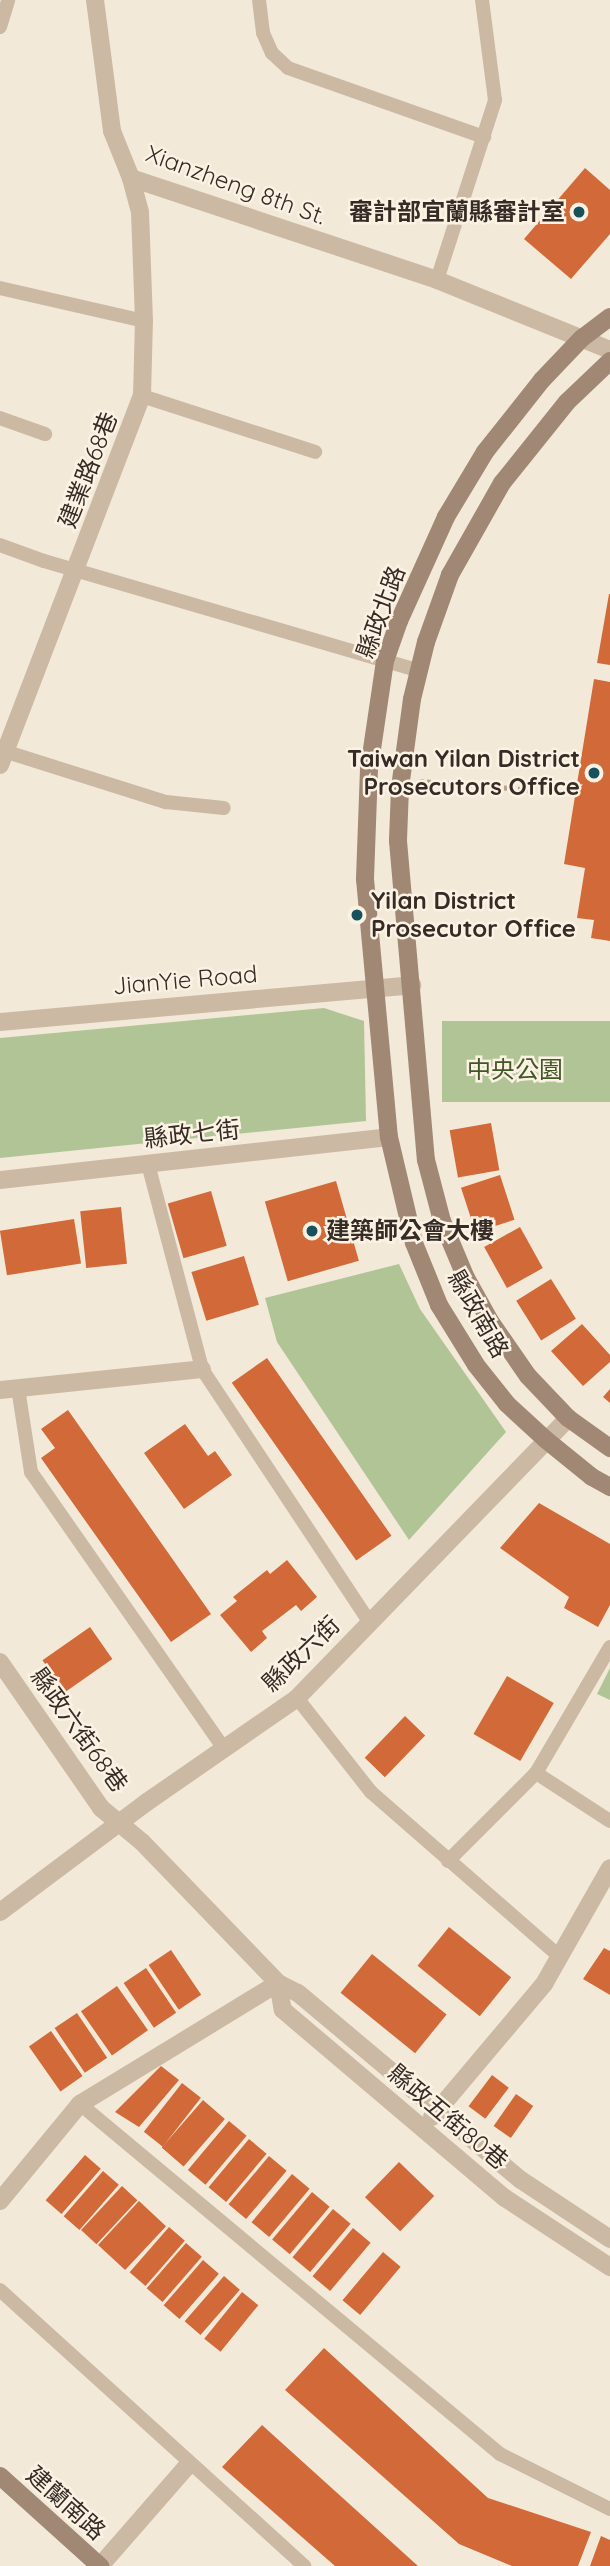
<!DOCTYPE html>
<meta charset="utf-8">
<style>
body{margin:0}
#map{position:relative;width:610px;height:2566px;overflow:hidden;background:#f3e9d8;font-family:Quicksand,"Noto Sans TC",sans-serif}
div>[style]{position:absolute}
.green>*{inset:0;background:#b1c496;transform-origin:0 0}
.building>*{inset:0;background:#d16a38;transform-origin:0 0}
.path>*{height:4.5px;margin-top:-2.25px;transform-origin:0;background:repeating-linear-gradient(90deg,#b8a38d 0 3.5px,transparent 0 7px)}
.lane>*{height:14px;margin:-7px;padding:0 7px;transform-origin:7px;border-radius:7px;background:#ccb9a3}
.street>*{height:18px;margin:-9px;padding:0 9px;transform-origin:9px;border-radius:9px;background:#ccb9a3}
.secondary>*{height:18px;margin:-9px;padding:0 9px;transform-origin:9px;border-radius:9px;background:#a08874}
.dots>*{width:19px;height:19px;translate:-50% -50%;box-sizing:border-box;border:4px solid #fbf2e4;border-radius:50%}
span{translate:-50% -50%;white-space:nowrap;text-align:center;line-height:1.15;-webkit-text-stroke:5px #fbf2e4;paint-order:stroke}
.street-label{font-size:24px;color:#362c25}
.poi-label{font-size:24px;color:#362c25;font-weight:700}
.right{translate:-100% -50%;text-align:right}
.left{translate:0 -50%;text-align:left}
.park-label{font-size:24px;color:#415727}
</style>
<div id="map">
<div class="green">
<i style="clip-path:polygon(324px 1008px,364px 1021px,366px 1121px,0 1158px,0 1038px)"></i>
<i style="left:610px;top:1021px;width:81px;height:168px;rotate:90deg"></i>
<i style="clip-path:polygon(399px 1264px,420px 1309px,506px 1432px,409px 1540px,277px 1342px,265px 1298px)"></i>
<i style="clip-path:polygon(610px 1668px,610px 1700px,597px 1694px)"></i>
</div>
<div class="building">
<i style="clip-path:polygon(585px 168px,610px 190px,610px 234px,571px 279px,524px 239px)"></i>
<i style="clip-path:polygon(609px 594px,610px 594px,610px 665px,597px 663px)"></i>
<i style="clip-path:polygon(594px 679px,610px 682px,610px 941px,591px 938px,594px 920px,577px 918px,585px 868px,564px 864px)"></i>
<i style="left:491px;top:1123px;width:48px;height:42px;rotate:80deg"></i>
<i style="left:500px;top:1175px;width:47px;height:41px;rotate:72deg"></i>
<i style="left:336px;top:1181px;width:83px;height:74px;rotate:74deg"></i>
<i style="left:211px;top:1191px;width:57px;height:45px;rotate:74deg"></i>
<i style="left:121px;top:1207px;width:57px;height:41px;rotate:84deg"></i>
<i style="left:74px;top:1219px;width:45px;height:75px;rotate:81deg"></i>
<i style="left:520px;top:1227px;width:47px;height:41px;rotate:61deg"></i>
<i style="left:244px;top:1256px;width:51px;height:55px;rotate:73deg"></i>
<i style="left:551px;top:1279px;width:47px;height:41px;rotate:58deg"></i>
<i style="clip-path:polygon(582px 1324px,610px 1355px,610px 1362px,583px 1386px,551px 1351px)"></i>
<i style="left:267px;top:1358px;width:217px;height:43px;rotate:55deg"></i>
<i style="clip-path:polygon(610px 1389px,610px 1403px,603px 1397px)"></i>
<i style="clip-path:polygon(68px 1410px,211px 1614px,171px 1642px,41px 1458px,55px 1448px,41px 1429px)"></i>
<i style="clip-path:polygon(185px 1424px,208px 1456px,215px 1451px,232px 1475px,184px 1509px,144px 1453px)"></i>
<i style="clip-path:polygon(539px 1503px,610px 1544px,610px 1605px,598px 1627px,564px 1608px,569px 1597px,500px 1548px)"></i>
<i style="clip-path:polygon(287px 1560px,317px 1597px,301px 1611px,296px 1605px,262px 1631px,267px 1638px,251px 1652px,220px 1615px,237px 1601px,233px 1597px,267px 1570px,270px 1574px)"></i>
<i style="left:90px;top:1627px;width:39px;height:58px;rotate:55deg"></i>
<i style="left:507px;top:1676px;width:54px;height:67px;rotate:30deg"></i>
<i style="left:405px;top:1716px;width:28px;height:58px;rotate:44deg"></i>
<i style="left:449px;top:1927px;width:80px;height:50px;rotate:39deg"></i>
<i style="clip-path:polygon(604px 1948px,610px 1951px,610px 1995px,583px 1979px)"></i>
<i style="left:171px;top:1950px;width:54px;height:27px;rotate:56deg"></i>
<i style="left:372px;top:1954px;width:96px;height:50px;rotate:39deg"></i>
<i style="left:146px;top:1968px;width:54px;height:27px;rotate:56deg"></i>
<i style="left:117px;top:1986px;width:54px;height:44px;rotate:55deg"></i>
<i style="left:77px;top:2013px;width:54px;height:27px;rotate:56deg"></i>
<i style="left:51px;top:2031px;width:55px;height:27px;rotate:55deg"></i>
<i style="clip-path:polygon(161px 2066px,179px 2080px,139px 2127px,115px 2112px)"></i>
<i style="left:492px;top:2075px;width:21px;height:39px;rotate:37deg"></i>
<i style="left:182px;top:2083px;width:24px;height:62px;rotate:38deg"></i>
<i style="left:516px;top:2094px;width:21px;height:39px;rotate:35deg"></i>
<i style="left:203px;top:2100px;width:29px;height:63px;rotate:41deg"></i>
<i style="left:229px;top:2121px;width:23px;height:64px;rotate:40deg"></i>
<i style="left:249px;top:2139px;width:23px;height:63px;rotate:40deg"></i>
<i style="left:85px;top:2155px;width:21px;height:60px;rotate:41deg"></i>
<i style="left:269px;top:2156px;width:23px;height:63px;rotate:40deg"></i>
<i style="left:399px;top:2162px;width:49px;height:49px;rotate:44deg"></i>
<i style="left:103px;top:2171px;width:21px;height:60px;rotate:41deg"></i>
<i style="left:292px;top:2174px;width:23px;height:63px;rotate:40deg"></i>
<i style="left:122px;top:2186px;width:21px;height:60px;rotate:43deg"></i>
<i style="left:312px;top:2192px;width:23px;height:62px;rotate:40deg"></i>
<i style="left:139px;top:2201px;width:37px;height:60px;rotate:43deg"></i>
<i style="left:333px;top:2209px;width:23px;height:63px;rotate:40deg"></i>
<i style="left:169px;top:2227px;width:21px;height:60px;rotate:41deg"></i>
<i style="left:353px;top:2228px;width:23px;height:63px;rotate:40deg"></i>
<i style="left:186px;top:2243px;width:21px;height:60px;rotate:41deg"></i>
<i style="left:383px;top:2252px;width:23px;height:63px;rotate:40deg"></i>
<i style="left:203px;top:2260px;width:21px;height:60px;rotate:41deg"></i>
<i style="left:224px;top:2276px;width:21px;height:60px;rotate:41deg"></i>
<i style="left:242px;top:2292px;width:21px;height:60px;rotate:39deg"></i>
<i style="clip-path:polygon(324px 2348px,488px 2498px,591px 2532px,578px 2566px,512px 2566px,459px 2544px,285px 2390px)"></i>
<i style="clip-path:polygon(262px 2425px,418px 2566px,335px 2566px,222px 2467px)"></i>
<i style="clip-path:polygon(601px 2536px,610px 2540px,610px 2566px,590px 2566px)"></i>
</div>
<div class="path">
<i style="left:420px;top:781px;width:126px;rotate:4.5deg"></i>
</div>
<div class="lane">
<i style="left:259px;top:0;width:33px;rotate:83deg"></i>
<i style="left:263px;top:33px;width:22px;rotate:66deg"></i>
<i style="left:272px;top:53px;width:22px;rotate:43deg"></i>
<i style="left:288px;top:68px;width:208px;rotate:19.4deg"></i>
<i style="left:0;top:27px;width:28px;rotate:-73deg"></i>
<i style="left:437px;top:280px;width:189px;rotate:-72.1deg"></i>
<i style="left:495px;top:100px;width:101px;rotate:-97.4deg"></i>
<i style="left:0;top:288px;width:148px;rotate:12.9deg"></i>
<i style="left:142px;top:396px;width:182px;rotate:17.9deg"></i>
<i style="left:0;top:418px;width:48px;rotate:19.6deg"></i>
<i style="left:0;top:545px;width:47px;rotate:20deg"></i>
<i style="left:44px;top:561px;width:391px;rotate:16.3deg"></i>
<i style="left:7px;top:752px;width:167px;rotate:17.5deg"></i>
<i style="left:166px;top:802px;width:58px;rotate:5.9deg"></i>
<i style="left:148px;top:1164px;width:212px;rotate:75.2deg"></i>
<i style="left:202px;top:1369px;width:302px;rotate:56.5deg"></i>
<i style="left:18px;top:1388px;width:85px;rotate:81.2deg"></i>
<i style="left:31px;top:1472px;width:335px;rotate:55.1deg"></i>
<i style="left:297px;top:1698px;width:120px;rotate:51.8deg"></i>
<i style="left:371px;top:1792px;width:252px;rotate:41.1deg"></i>
<i style="left:536px;top:1773px;width:146px;rotate:-59.6deg"></i>
<i style="left:448px;top:1861px;width:124px;rotate:-45deg"></i>
<i style="left:536px;top:1773px;width:88px;rotate:33deg"></i>
<i style="left:80px;top:2104px;width:547px;rotate:39.81deg"></i>
<i style="left:500px;top:2454px;width:123px;rotate:26.6deg"></i>
<i style="left:0;top:2290px;width:411px;rotate:42.2deg"></i>
</div>
<div class="street">
<i style="left:95px;top:0;width:132px;rotate:82.6deg"></i>
<i style="left:112px;top:131px;width:51px;rotate:68deg"></i>
<i style="left:131px;top:178px;width:323px;rotate:18.4deg"></i>
<i style="left:437px;top:280px;width:187px;rotate:22deg"></i>
<i style="left:0;top:765px;width:395px;rotate:-69deg"></i>
<i style="left:142px;top:396px;width:75px;rotate:-88.5deg"></i>
<i style="left:144px;top:321px;width:109px;rotate:-92.1deg"></i>
<i style="left:140px;top:212px;width:35px;rotate:-105deg"></i>
<i style="left:0;top:1022px;width:414px;rotate:-5.1deg"></i>
<i style="left:0;top:1180px;width:391px;rotate:-6.3deg"></i>
<i style="left:0;top:1390px;width:203px;rotate:-5.9deg"></i>
<i style="left:0;top:1662px;width:178px;rotate:55.3deg"></i>
<i style="left:101px;top:1808px;width:53px;rotate:39.7deg"></i>
<i style="left:142px;top:1842px;width:196px;rotate:46deg"></i>
<i style="left:278px;top:1983px;width:22px;rotate:27deg"></i>
<i style="left:298px;top:1993px;width:291px;rotate:40deg"></i>
<i style="left:521px;top:2180px;width:107px;rotate:33.5deg"></i>
<i style="left:0;top:1912px;width:184px;rotate:-36.8deg"></i>
<i style="left:147px;top:1802px;width:183px;rotate:-34.7deg"></i>
<i style="left:297px;top:1698px;width:390px;rotate:-45.9deg"></i>
<i style="left:278px;top:1983px;width:27px;rotate:80deg"></i>
<i style="left:283px;top:2010px;width:291px;rotate:40.3deg"></i>
<i style="left:505px;top:2198px;width:126px;rotate:33.3deg"></i>
<i style="left:432px;top:2117px;width:174px;rotate:-49.9deg"></i>
<i style="left:544px;top:1984px;width:133px;rotate:-60.4deg"></i>
<i style="left:0;top:2201px;width:126px;rotate:-50.5deg"></i>
<i style="left:80px;top:2104px;width:232px;rotate:-31.4deg"></i>
<i style="left:100px;top:2566px;width:135px;rotate:-48.9deg"></i>
</div>
<div class="secondary">
<i style="left:610px;top:317px;width:35px;rotate:143deg"></i>
<i style="left:582px;top:338px;width:58px;rotate:133.6deg"></i>
<i style="left:542px;top:380px;width:92px;rotate:128.4deg"></i>
<i style="left:485px;top:452px;width:76px;rotate:121deg"></i>
<i style="left:446px;top:517px;width:114px;rotate:114.3deg"></i>
<i style="left:399px;top:621px;width:42px;rotate:109.3deg"></i>
<i style="left:385px;top:661px;width:109px;rotate:98.4deg"></i>
<i style="left:369px;top:769px;width:110px;rotate:92.1deg"></i>
<i style="left:365px;top:879px;width:259px;rotate:84.7deg"></i>
<i style="left:389px;top:1137px;width:109px;rotate:76.7deg"></i>
<i style="left:414px;top:1243px;width:67px;rotate:68deg"></i>
<i style="left:439px;top:1305px;width:70px;rotate:58.3deg"></i>
<i style="left:476px;top:1365px;width:50px;rotate:51.5deg"></i>
<i style="left:507px;top:1404px;width:52px;rotate:42.6deg"></i>
<i style="left:545px;top:1439px;width:60px;rotate:39deg"></i>
<i style="left:592px;top:1477px;width:21px;rotate:29deg"></i>
<i style="left:610px;top:361px;width:59px;rotate:136.4deg"></i>
<i style="left:567px;top:402px;width:104px;rotate:128.7deg"></i>
<i style="left:502px;top:483px;width:106px;rotate:119.5deg"></i>
<i style="left:450px;top:575px;width:71px;rotate:109.7deg"></i>
<i style="left:426px;top:642px;width:59px;rotate:103.8deg"></i>
<i style="left:412px;top:699px;width:90px;rotate:97.7deg"></i>
<i style="left:400px;top:788px;width:53px;rotate:92.2deg"></i>
<i style="left:398px;top:841px;width:320px;rotate:85deg"></i>
<i style="left:426px;top:1160px;width:63px;rotate:75.3deg"></i>
<i style="left:442px;top:1221px;width:62px;rotate:67.2deg"></i>
<i style="left:466px;top:1278px;width:49px;rotate:60.8deg"></i>
<i style="left:490px;top:1321px;width:67px;rotate:55.4deg"></i>
<i style="left:528px;top:1376px;width:58px;rotate:46.4deg"></i>
<i style="left:568px;top:1418px;width:52px;rotate:35.5deg"></i>
<i style="left:0;top:2476px;width:135px;rotate:42deg"></i>
</div>
<div class="dots">
<i style="left:579px;top:212px;background:#17515c"></i>
<i style="left:594px;top:773px;background:#17515c"></i>
<i style="left:357px;top:915px;background:#17515c"></i>
<i style="left:312px;top:1231px;background:#17515c"></i>
</div>
<div class="street-label">
<span style="left:236px;top:185px;rotate:20deg">Xianzheng 8th St.</span>
<span style="left:88px;top:470px;rotate:-69deg">建業路68巷</span>
<span style="left:381px;top:612px;rotate:-70deg">縣政北路</span>
<span style="left:185px;top:980px;rotate:-5deg">JianYie Road</span>
<span style="left:192px;top:1134px;rotate:-6deg">縣政七街</span>
<span style="left:478px;top:1314px;rotate:60deg">縣政南路</span>
<span style="left:301px;top:1654px;rotate:-44deg">縣政六街</span>
<span style="left:79px;top:1730px;rotate:54deg">縣政六街68巷</span>
<span style="left:448px;top:2117px;rotate:40deg">縣政五街80巷</span>
<span style="left:66px;top:2503px;rotate:42deg">建蘭南路</span>
</div>
<div class="poi-label">
<span class="right" style="left:565px;top:212px">審計部宜蘭縣審計室</span>
<span class="right" style="left:580px;top:773px">Taiwan Yilan District<br>Prosecutors Office</span>
<span class="left" style="left:371px;top:915px">Yilan District<br>Prosecutor Office</span>
<span class="left" style="left:326px;top:1231px">建築師公會大樓</span>
</div>
<div class="park-label">
<span style="left:515px;top:1070px">中央公園</span>
</div>
</div>
